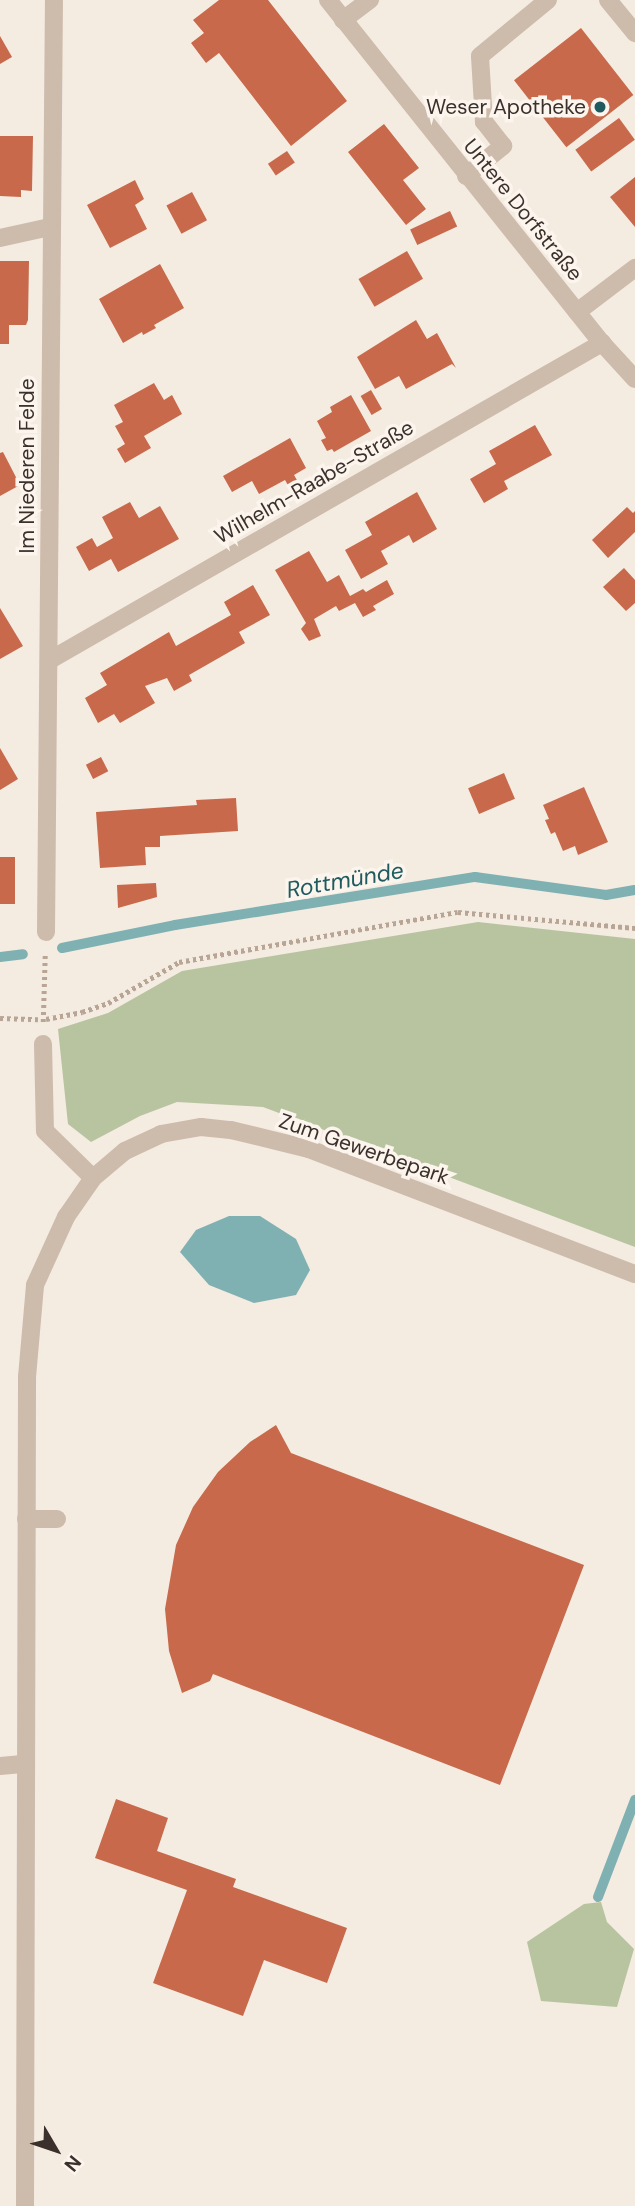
<!DOCTYPE html>
<meta charset="utf-8">
<style>
body{margin:0}
#map{position:relative;width:635px;height:2206px;overflow:hidden;background:#f4ebe1;font-family:"DM Sans",sans-serif}
div>[style]{position:absolute}
.green>*{inset:0;background:#b8c4a0}
.water>*{inset:0;background:#7fb0b2}
.stream>*{height:10px;margin:-5px;padding:0 5px;transform-origin:5px;border-radius:5px;background:#7fb0b2}
.building>*{inset:0;background:#c8694b;transform-origin:0 0}
.path>*{height:4.5px;margin-top:-2.25px;transform-origin:0;background:repeating-linear-gradient(90deg,#b9a596 0 3.5px,transparent 0 7px)}
.minor>*{height:18px;margin:-9px;padding:0 9px;transform-origin:9px;border-radius:9px;background:#cdbbac}
.dots>*{width:19px;height:19px;translate:-50% -50%;box-sizing:border-box;border:4px solid #fbf5ee;border-radius:50%}
span{translate:-50% -50%;white-space:nowrap;text-align:center;line-height:1.15;-webkit-text-stroke:7px #fbf5ee;paint-order:stroke}
.poi-label{font-size:21px;color:#3b302b}
.right{translate:-100% -50%;text-align:right}
.street-label{font-size:21px;color:#3b302b}
.water-label{font-size:23px;color:#1f5a5e;font-style:italic}
.north{position:absolute;left:21px;top:2115px;width:70px;height:70px;-webkit-text-stroke:5px #fbf5ee;paint-order:stroke;rotate:129deg;font-size:19px;font-weight:700;line-height:28px;text-align:center;color:#3b302b}
.north::after{content:'';display:block;margin:auto;width:24px;height:32px;background:#3b302b;clip-path:polygon(50% 0,100% 100%,50% 72%,0 100%)}
</style>
<div id="map">
<div class="green">
<i style="clip-path:polygon(478px 922px,635px 939px,635px 1247px,263px 1107px,177px 1102px,140px 1116px,91px 1142px,68px 1124px,58px 1029px,108px 1013px,182px 971px)"></i>
<i style="clip-path:polygon(601px 1902px,607px 1922px,634px 1949px,617px 2007px,541px 2001px,527px 1942px,584px 1904px)"></i>
</div>
<div class="water">
<i style="clip-path:polygon(229px 1216px,260px 1216px,296px 1239px,310px 1270px,296px 1295px,254px 1303px,209px 1285px,180px 1252px,196px 1230px)"></i>
</div>
<div class="stream">
<i style="left:62px;top:948px;width:115px;rotate:-11.5deg"></i>
<i style="left:175px;top:925px;width:304px;rotate:-9.1deg"></i>
<i style="left:475px;top:877px;width:132px;rotate:7.8deg"></i>
<i style="left:606px;top:895px;width:29px;rotate:-10deg"></i>
<i style="left:0;top:957px;width:23px;rotate:-7deg"></i>
<i style="left:598px;top:1897px;width:104px;rotate:-69.1deg"></i>
</div>
<div class="building">
<i style="clip-path:polygon(219px 0,268px 0,347px 101px,291px 146px,219px 53px,206px 63px,191px 43px,204px 33px,193px 20px)"></i>
<i style="left:581px;top:28px;width:85px;height:85px;rotate:52deg"></i>
<i style="clip-path:polygon(0 36px,12px 57px,0 64px)"></i>
<i style="left:619px;top:118px;width:27px;height:54px;rotate:54deg"></i>
<i style="clip-path:polygon(384px 124px,419px 168px,403px 180px,426px 209px,406px 225px,348px 152px)"></i>
<i style="clip-path:polygon(0 136px,33px 136px,32px 191px,21px 190px,21px 197px,0 196px)"></i>
<i style="left:287px;top:151px;width:14px;height:23px;rotate:56deg"></i>
<i style="clip-path:polygon(635px 177px,635px 227px,610px 197px)"></i>
<i style="clip-path:polygon(135px 180px,144px 199px,135px 205px,147px 229px,110px 248px,87px 205px)"></i>
<i style="left:192px;top:192px;width:32px;height:29px;rotate:62deg"></i>
<i style="left:450px;top:211px;width:17px;height:44px;rotate:65deg"></i>
<i style="left:407px;top:251px;width:32px;height:56px;rotate:60deg"></i>
<i style="clip-path:polygon(0 261px,29px 261px,28px 320px,26px 325px,9px 325px,9px 344px,0 344px)"></i>
<i style="clip-path:polygon(160px 264px,184px 308px,154px 325px,156px 328px,143px 335px,142px 332px,123px 343px,99px 299px)"></i>
<i style="clip-path:polygon(416px 320px,427px 339px,437px 333px,456px 368px,452px 364px,406px 389px,399px 376px,375px 389px,357px 357px)"></i>
<i style="clip-path:polygon(154px 383px,164px 400px,172px 395px,182px 414px,144px 436px,151px 448px,125px 463px,117px 449px,125px 444px,115px 426px,123px 422px,114px 405px)"></i>
<i style="left:371px;top:390px;width:22px;height:12px;rotate:60deg"></i>
<i style="clip-path:polygon(351px 395px,371px 431px,334px 452px,332px 449px,327px 451px,321px 440px,326px 438px,317px 421px,332px 412px,330px 407px)"></i>
<i style="clip-path:polygon(535px 425px,552px 455px,504px 481px,508px 489px,484px 503px,470px 479px,496px 464px,489px 451px)"></i>
<i style="clip-path:polygon(290px 438px,306px 468px,294px 475px,298px 482px,289px 487px,285px 480px,259px 494px,252px 481px,232px 492px,223px 476px)"></i>
<i style="clip-path:polygon(3px 452px,20px 485px,0 496px,0 453px)"></i>
<i style="clip-path:polygon(417px 492px,437px 529px,413px 543px,409px 535px,381px 551px,388px 564px,361px 579px,345px 550px,372px 535px,365px 522px)"></i>
<i style="clip-path:polygon(130px 502px,139px 518px,160px 506px,179px 539px,118px 572px,111px 559px,89px 571px,76px 547px,92px 538px,97px 547px,113px 538px,102px 517px)"></i>
<i style="clip-path:polygon(627px 507px,633px 513px,635px 511px,635px 532px,608px 558px,592px 540px)"></i>
<i style="clip-path:polygon(309px 551px,327px 582px,339px 575px,350px 596px,363px 589px,366px 592px,387px 580px,394px 594px,373px 606px,376px 610px,363px 617px,355px 603px,339px 611px,336px 606px,314px 619px,321px 636px,309px 641px,301px 629px,306px 623px,275px 570px)"></i>
<i style="clip-path:polygon(624px 568px,635px 580px,635px 603px,626px 611px,603px 587px)"></i>
<i style="clip-path:polygon(253px 585px,270px 615px,239px 632px,245px 643px,189px 675px,192px 681px,174px 691px,167px 678px,145px 686px,155px 703px,120px 723px,114px 714px,98px 723px,85px 698px,107px 685px,100px 673px,169px 632px,176px 646px,231px 615px,224px 602px)"></i>
<i style="clip-path:polygon(0 608px,23px 646px,0 659px)"></i>
<i style="clip-path:polygon(0 748px,18px 779px,0 790px)"></i>
<i style="left:101px;top:757px;width:16px;height:17px;rotate:63deg"></i>
<i style="left:504px;top:773px;width:28px;height:39px;rotate:67deg"></i>
<i style="clip-path:polygon(584px 787px,608px 842px,578px 855px,575px 846px,563px 851px,555px 832px,551px 834px,545px 820px,549px 819px,543px 805px)"></i>
<i style="clip-path:polygon(236px 798px,238px 831px,160px 836px,160px 847px,145px 847px,146px 865px,100px 868px,96px 812px,197px 805px,196px 800px)"></i>
<i style="left:0;top:857px;width:15px;height:47px"></i>
<i style="clip-path:polygon(156px 883px,157px 897px,118px 908px,117px 885px)"></i>
<i style="clip-path:polygon(276px 1425px,291px 1453px,584px 1565px,500px 1785px,213px 1674px,210px 1681px,182px 1693px,169px 1651px,165px 1609px,176px 1545px,193px 1507px,218px 1472px,250px 1442px)"></i>
<i style="clip-path:polygon(116px 1799px,168px 1818px,157px 1851px,236px 1879px,233px 1887px,347px 1928px,327px 1983px,264px 1960px,243px 2016px,153px 1983px,187px 1890px,95px 1858px)"></i>
</div>
<div class="path">
<i style="left:0;top:1018px;width:38px;rotate:2deg"></i>
<i style="left:46px;top:1019px;width:37px;rotate:-11deg"></i>
<i style="left:82px;top:1012px;width:28px;rotate:-19deg"></i>
<i style="left:108px;top:1003px;width:82px;rotate:-30deg"></i>
<i style="left:179px;top:962px;width:283px;rotate:-10.2deg"></i>
<i style="left:458px;top:912px;width:178px;rotate:5.2deg"></i>
<i style="left:43px;top:1022px;width:68px;rotate:-88.3deg"></i>
</div>
<div class="minor">
<i style="left:328px;top:0;width:439px;rotate:51.4deg"></i>
<i style="left:602px;top:343px;width:49px;rotate:47.5deg"></i>
<i style="left:608px;top:0;width:43px;rotate:50.7deg"></i>
<i style="left:343px;top:20px;width:34px;rotate:-37deg"></i>
<i style="left:466px;top:176px;width:48px;rotate:-39deg"></i>
<i style="left:503px;top:146px;width:31px;rotate:-128deg"></i>
<i style="left:484px;top:122px;width:66px;rotate:-93.5deg"></i>
<i style="left:480px;top:56px;width:88px;rotate:-39.5deg"></i>
<i style="left:0;top:238px;width:51px;rotate:-12.4deg"></i>
<i style="left:577px;top:312px;width:73px;rotate:-37.2deg"></i>
<i style="left:50px;top:660px;width:637px;rotate:-29.87deg"></i>
<i style="left:46px;top:932px;width:932px;rotate:-89.51deg"></i>
<i style="left:43px;top:1044px;width:87px;rotate:88.7deg"></i>
<i style="left:45px;top:1131px;width:67px;rotate:44.4deg"></i>
<i style="left:26px;top:1519px;width:31px"></i>
<i style="left:0;top:1766px;width:25px;rotate:-5deg"></i>
<i style="left:25px;top:2206px;width:829px;rotate:-89.86deg"></i>
<i style="left:27px;top:1377px;width:92px;rotate:-85deg"></i>
<i style="left:35px;top:1285px;width:75px;rotate:-65.5deg"></i>
<i style="left:66px;top:1217px;width:47px;rotate:-55.3deg"></i>
<i style="left:93px;top:1178px;width:42px;rotate:-40.2deg"></i>
<i style="left:125px;top:1151px;width:40px;rotate:-25deg"></i>
<i style="left:161px;top:1134px;width:41px;rotate:-9.9deg"></i>
<i style="left:201px;top:1127px;width:30px;rotate:6deg"></i>
<i style="left:231px;top:1130px;width:80px;rotate:13.7deg"></i>
<i style="left:309px;top:1149px;width:349px;rotate:21deg"></i>
</div>
<div class="dots">
<i style="left:600px;top:107px;background:#1f5a5e"></i>
</div>
<div class="poi-label">
<span class="right" style="left:586px;top:107px">Weser Apotheke</span>
</div>
<div class="street-label">
<span style="left:523px;top:210px;rotate:51deg">Untere Dorfstraße</span>
<span style="left:27px;top:466px;rotate:-90deg">Im Niederen Felde</span>
<span style="left:314px;top:482px;rotate:-30deg">Wilhelm-Raabe-Straße</span>
<span style="left:364px;top:1149px;rotate:19deg">Zum Gewerbepark</span>
</div>
<div class="water-label">
<span style="left:345px;top:880px;rotate:-10deg">Rottmünde</span>
</div>
<div class="north">N</div>
</div>
